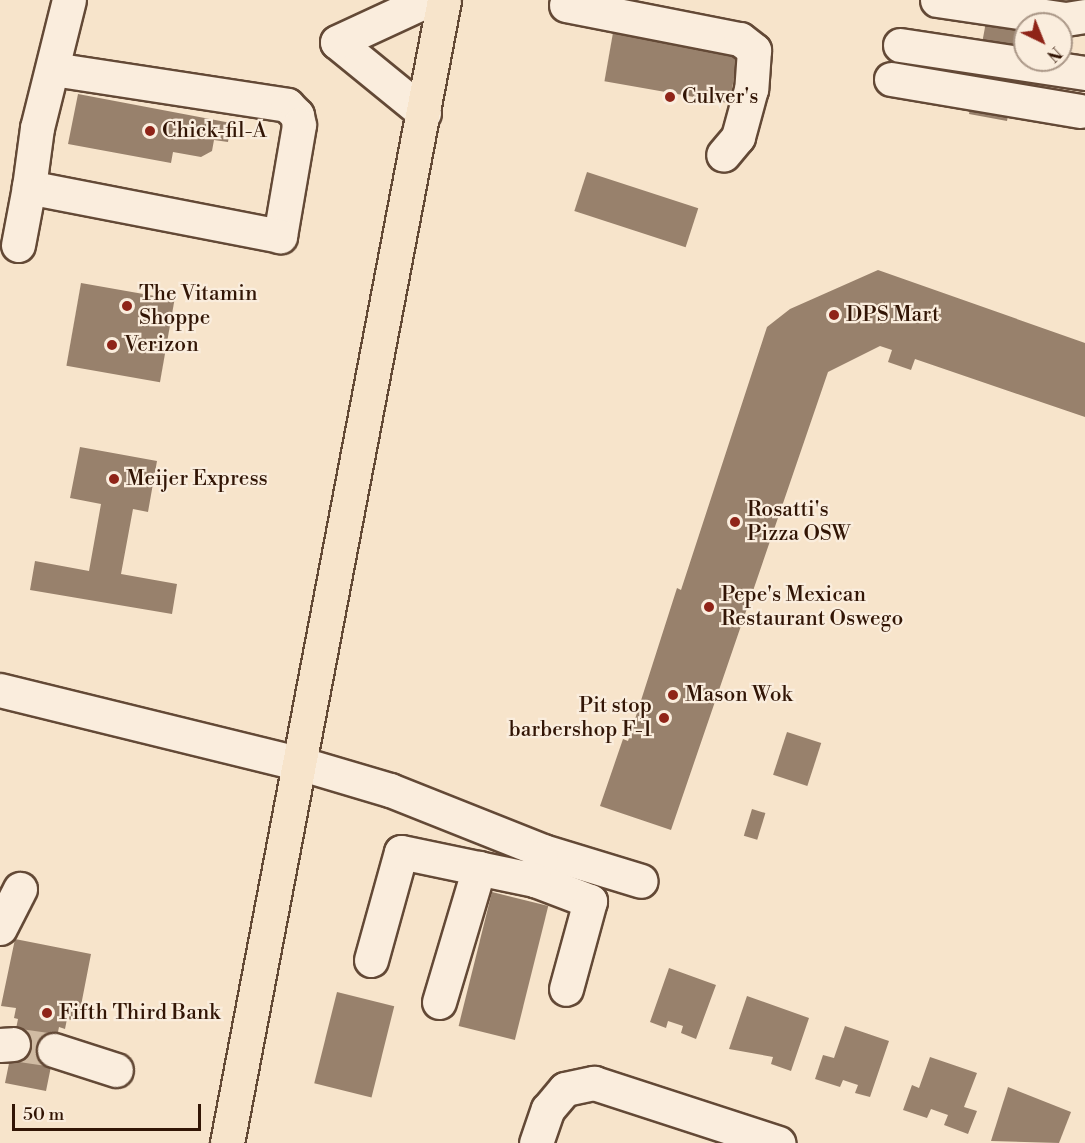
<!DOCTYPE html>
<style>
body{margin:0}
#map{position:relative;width:1085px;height:1143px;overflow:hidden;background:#f7e4cb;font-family:"Libre Bodoni",serif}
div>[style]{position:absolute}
.building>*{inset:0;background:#98816c;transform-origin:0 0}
.minor-tunnel>*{height:33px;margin-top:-16.5px;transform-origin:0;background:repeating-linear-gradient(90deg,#d0bba3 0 33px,transparent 0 49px)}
.roads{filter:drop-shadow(2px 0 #634936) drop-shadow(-2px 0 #634936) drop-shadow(0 2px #634936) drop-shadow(0 -2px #634936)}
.minor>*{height:33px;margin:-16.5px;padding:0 16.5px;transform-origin:16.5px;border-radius:16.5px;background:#faeddd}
.major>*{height:33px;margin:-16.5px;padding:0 16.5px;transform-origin:16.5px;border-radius:16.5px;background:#f7e4cb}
.dots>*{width:16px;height:16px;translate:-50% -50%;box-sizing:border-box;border:3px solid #faeddd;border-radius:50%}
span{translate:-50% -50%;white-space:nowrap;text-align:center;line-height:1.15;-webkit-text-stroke:4.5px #faeddd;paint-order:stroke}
.poi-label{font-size:21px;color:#321505}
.left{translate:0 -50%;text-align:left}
.right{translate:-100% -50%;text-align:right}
.north{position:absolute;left:1013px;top:12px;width:60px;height:60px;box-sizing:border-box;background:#faeddd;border:2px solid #aa9787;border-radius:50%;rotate:137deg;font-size:16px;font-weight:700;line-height:24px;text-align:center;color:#321505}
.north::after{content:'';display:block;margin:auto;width:21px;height:27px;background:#8f2418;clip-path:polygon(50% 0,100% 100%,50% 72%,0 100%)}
.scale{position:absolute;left:12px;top:1104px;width:189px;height:27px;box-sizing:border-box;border:3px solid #321505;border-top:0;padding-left:8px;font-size:18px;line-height:21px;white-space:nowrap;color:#321505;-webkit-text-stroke:4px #faeddd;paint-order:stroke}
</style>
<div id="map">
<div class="building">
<i style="clip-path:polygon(990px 0,1025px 24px,1007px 121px,969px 114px)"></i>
<i style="left:614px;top:27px;width:127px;height:55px;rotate:10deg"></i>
<i style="clip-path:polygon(78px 94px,231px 123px,228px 142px,214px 140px,212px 151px,201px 157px,173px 152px,171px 163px,68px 144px)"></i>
<i style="left:587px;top:172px;width:117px;height:41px;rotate:18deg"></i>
<i style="clip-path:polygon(878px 270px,1085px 343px,1085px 417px,915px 359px,911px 370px,888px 362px,892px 350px,880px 346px,828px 372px,671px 830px,600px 806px,623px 739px,628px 741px,677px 588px,681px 590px,767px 327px,790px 309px)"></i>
<i style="left:81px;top:283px;width:95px;height:84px;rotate:10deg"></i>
<i style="clip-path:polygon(80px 447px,157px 461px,148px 512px,133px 509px,121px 574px,177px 584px,172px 614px,30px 590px,35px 561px,89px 571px,101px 504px,70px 498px)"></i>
<i style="left:787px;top:732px;width:36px;height:45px;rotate:18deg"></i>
<i style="left:752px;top:809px;width:14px;height:28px;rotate:17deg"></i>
<i style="left:492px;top:892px;width:58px;height:138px;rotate:14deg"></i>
<i style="clip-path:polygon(15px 939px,91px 954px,78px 1021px,67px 1019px,65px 1029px,59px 1027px,46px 1091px,5px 1083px,18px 1019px,14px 1018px,16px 1008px,1px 1006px)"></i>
<i style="clip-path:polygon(669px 968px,716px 985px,696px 1039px,681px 1033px,683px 1026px,668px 1021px,666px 1028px,650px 1022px)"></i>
<i style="left:337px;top:992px;width:59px;height:94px;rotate:14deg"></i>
<i style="clip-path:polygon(747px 996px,809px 1018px,791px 1071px,771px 1064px,773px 1057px,729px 1049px)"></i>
<i style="clip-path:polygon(845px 1026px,889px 1041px,870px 1097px,855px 1093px,858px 1085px,843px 1080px,840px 1087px,815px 1079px,823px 1055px,834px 1058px)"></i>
<i style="clip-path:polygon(930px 1057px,977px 1073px,964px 1107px,977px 1111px,968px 1134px,944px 1125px,948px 1115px,931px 1109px,927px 1118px,903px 1110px,912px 1085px,919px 1088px)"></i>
<i style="clip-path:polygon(1008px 1087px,1071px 1112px,1059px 1143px,991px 1141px)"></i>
</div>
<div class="minor-tunnel">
<i style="left:13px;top:1044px;width:41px;rotate:8.3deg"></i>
</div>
<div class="roads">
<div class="minor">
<i style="left:937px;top:0;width:130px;rotate:8.4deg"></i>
<i style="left:1066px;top:19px;width:19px;rotate:-9deg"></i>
<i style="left:566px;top:5px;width:177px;rotate:11.1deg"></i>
<i style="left:740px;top:39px;width:18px;rotate:38deg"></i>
<i style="left:754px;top:50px;width:39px;rotate:94deg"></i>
<i style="left:751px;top:89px;width:50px;rotate:105.2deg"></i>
<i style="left:738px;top:137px;width:23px;rotate:130deg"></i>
<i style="left:900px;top:45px;width:187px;rotate:8.6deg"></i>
<i style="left:53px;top:69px;width:237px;rotate:8.7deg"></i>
<i style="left:287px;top:105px;width:14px;rotate:45deg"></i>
<i style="left:297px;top:115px;width:10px;rotate:79deg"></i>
<i style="left:299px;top:125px;width:113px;rotate:99.7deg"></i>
<i style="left:280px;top:236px;width:256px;rotate:-169deg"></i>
<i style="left:29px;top:187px;width:60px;rotate:-82.3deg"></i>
<i style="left:37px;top:128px;width:132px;rotate:-76deg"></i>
<i style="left:891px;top:79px;width:192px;rotate:9.6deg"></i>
<i style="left:424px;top:113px;width:112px;rotate:-140.8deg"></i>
<i style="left:337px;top:42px;width:100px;rotate:-24.8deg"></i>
<i style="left:18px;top:245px;width:59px;rotate:-79.3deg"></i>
<i style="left:0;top:690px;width:311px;rotate:13.8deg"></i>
<i style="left:302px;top:764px;width:92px;rotate:16.5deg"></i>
<i style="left:390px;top:790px;width:165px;rotate:21.7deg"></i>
<i style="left:543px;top:851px;width:102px;rotate:17deg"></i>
<i style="left:541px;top:858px;width:23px;rotate:105deg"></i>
<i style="left:535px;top:880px;width:59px;rotate:20.9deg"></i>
<i style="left:590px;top:901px;width:91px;rotate:105.3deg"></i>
<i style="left:0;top:928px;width:44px;rotate:-62.9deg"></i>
<i style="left:371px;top:960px;width:112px;rotate:-74.5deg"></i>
<i style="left:401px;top:852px;width:137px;rotate:11.8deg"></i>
<i style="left:439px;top:1002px;width:140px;rotate:-73.4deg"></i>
<i style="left:0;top:1045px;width:13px;rotate:-4deg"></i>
<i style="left:54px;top:1050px;width:65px;rotate:17.9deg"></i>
<i style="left:536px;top:1143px;width:36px;rotate:-71deg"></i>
<i style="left:548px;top:1109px;width:26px;rotate:-50deg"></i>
<i style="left:565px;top:1089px;width:30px;rotate:-12deg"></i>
<i style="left:594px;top:1083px;width:194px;rotate:18deg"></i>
</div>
<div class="major">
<i style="left:227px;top:1143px;width:1163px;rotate:-79.25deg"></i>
</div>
</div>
<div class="dots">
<i style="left:670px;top:97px;background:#8f2418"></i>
<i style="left:150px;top:131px;background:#8f2418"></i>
<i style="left:127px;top:306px;background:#8f2418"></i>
<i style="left:834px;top:315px;background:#8f2418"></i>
<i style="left:112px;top:345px;background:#8f2418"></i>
<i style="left:114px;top:479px;background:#8f2418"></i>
<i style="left:735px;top:522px;background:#8f2418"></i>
<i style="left:709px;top:607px;background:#8f2418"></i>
<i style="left:673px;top:695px;background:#8f2418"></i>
<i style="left:664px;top:718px;background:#8f2418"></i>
<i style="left:47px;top:1013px;background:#8f2418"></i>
</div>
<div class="poi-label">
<span class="left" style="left:682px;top:97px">Culver's</span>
<span class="left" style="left:162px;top:131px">Chick-fil-A</span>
<span class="left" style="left:139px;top:306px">The Vitamin<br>Shoppe</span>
<span class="left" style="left:846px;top:315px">DPS Mart</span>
<span class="left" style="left:124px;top:345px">Verizon</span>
<span class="left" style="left:126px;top:479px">Meijer Express</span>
<span class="left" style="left:747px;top:522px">Rosatti's<br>Pizza OSW</span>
<span class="left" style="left:721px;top:607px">Pepe's Mexican<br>Restaurant Oswego</span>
<span class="left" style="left:685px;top:695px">Mason Wok</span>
<span class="right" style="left:652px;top:718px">Pit stop<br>barbershop F-1</span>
<span class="left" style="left:59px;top:1013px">Fifth Third Bank</span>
</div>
<div class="north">N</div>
<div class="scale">50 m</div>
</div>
